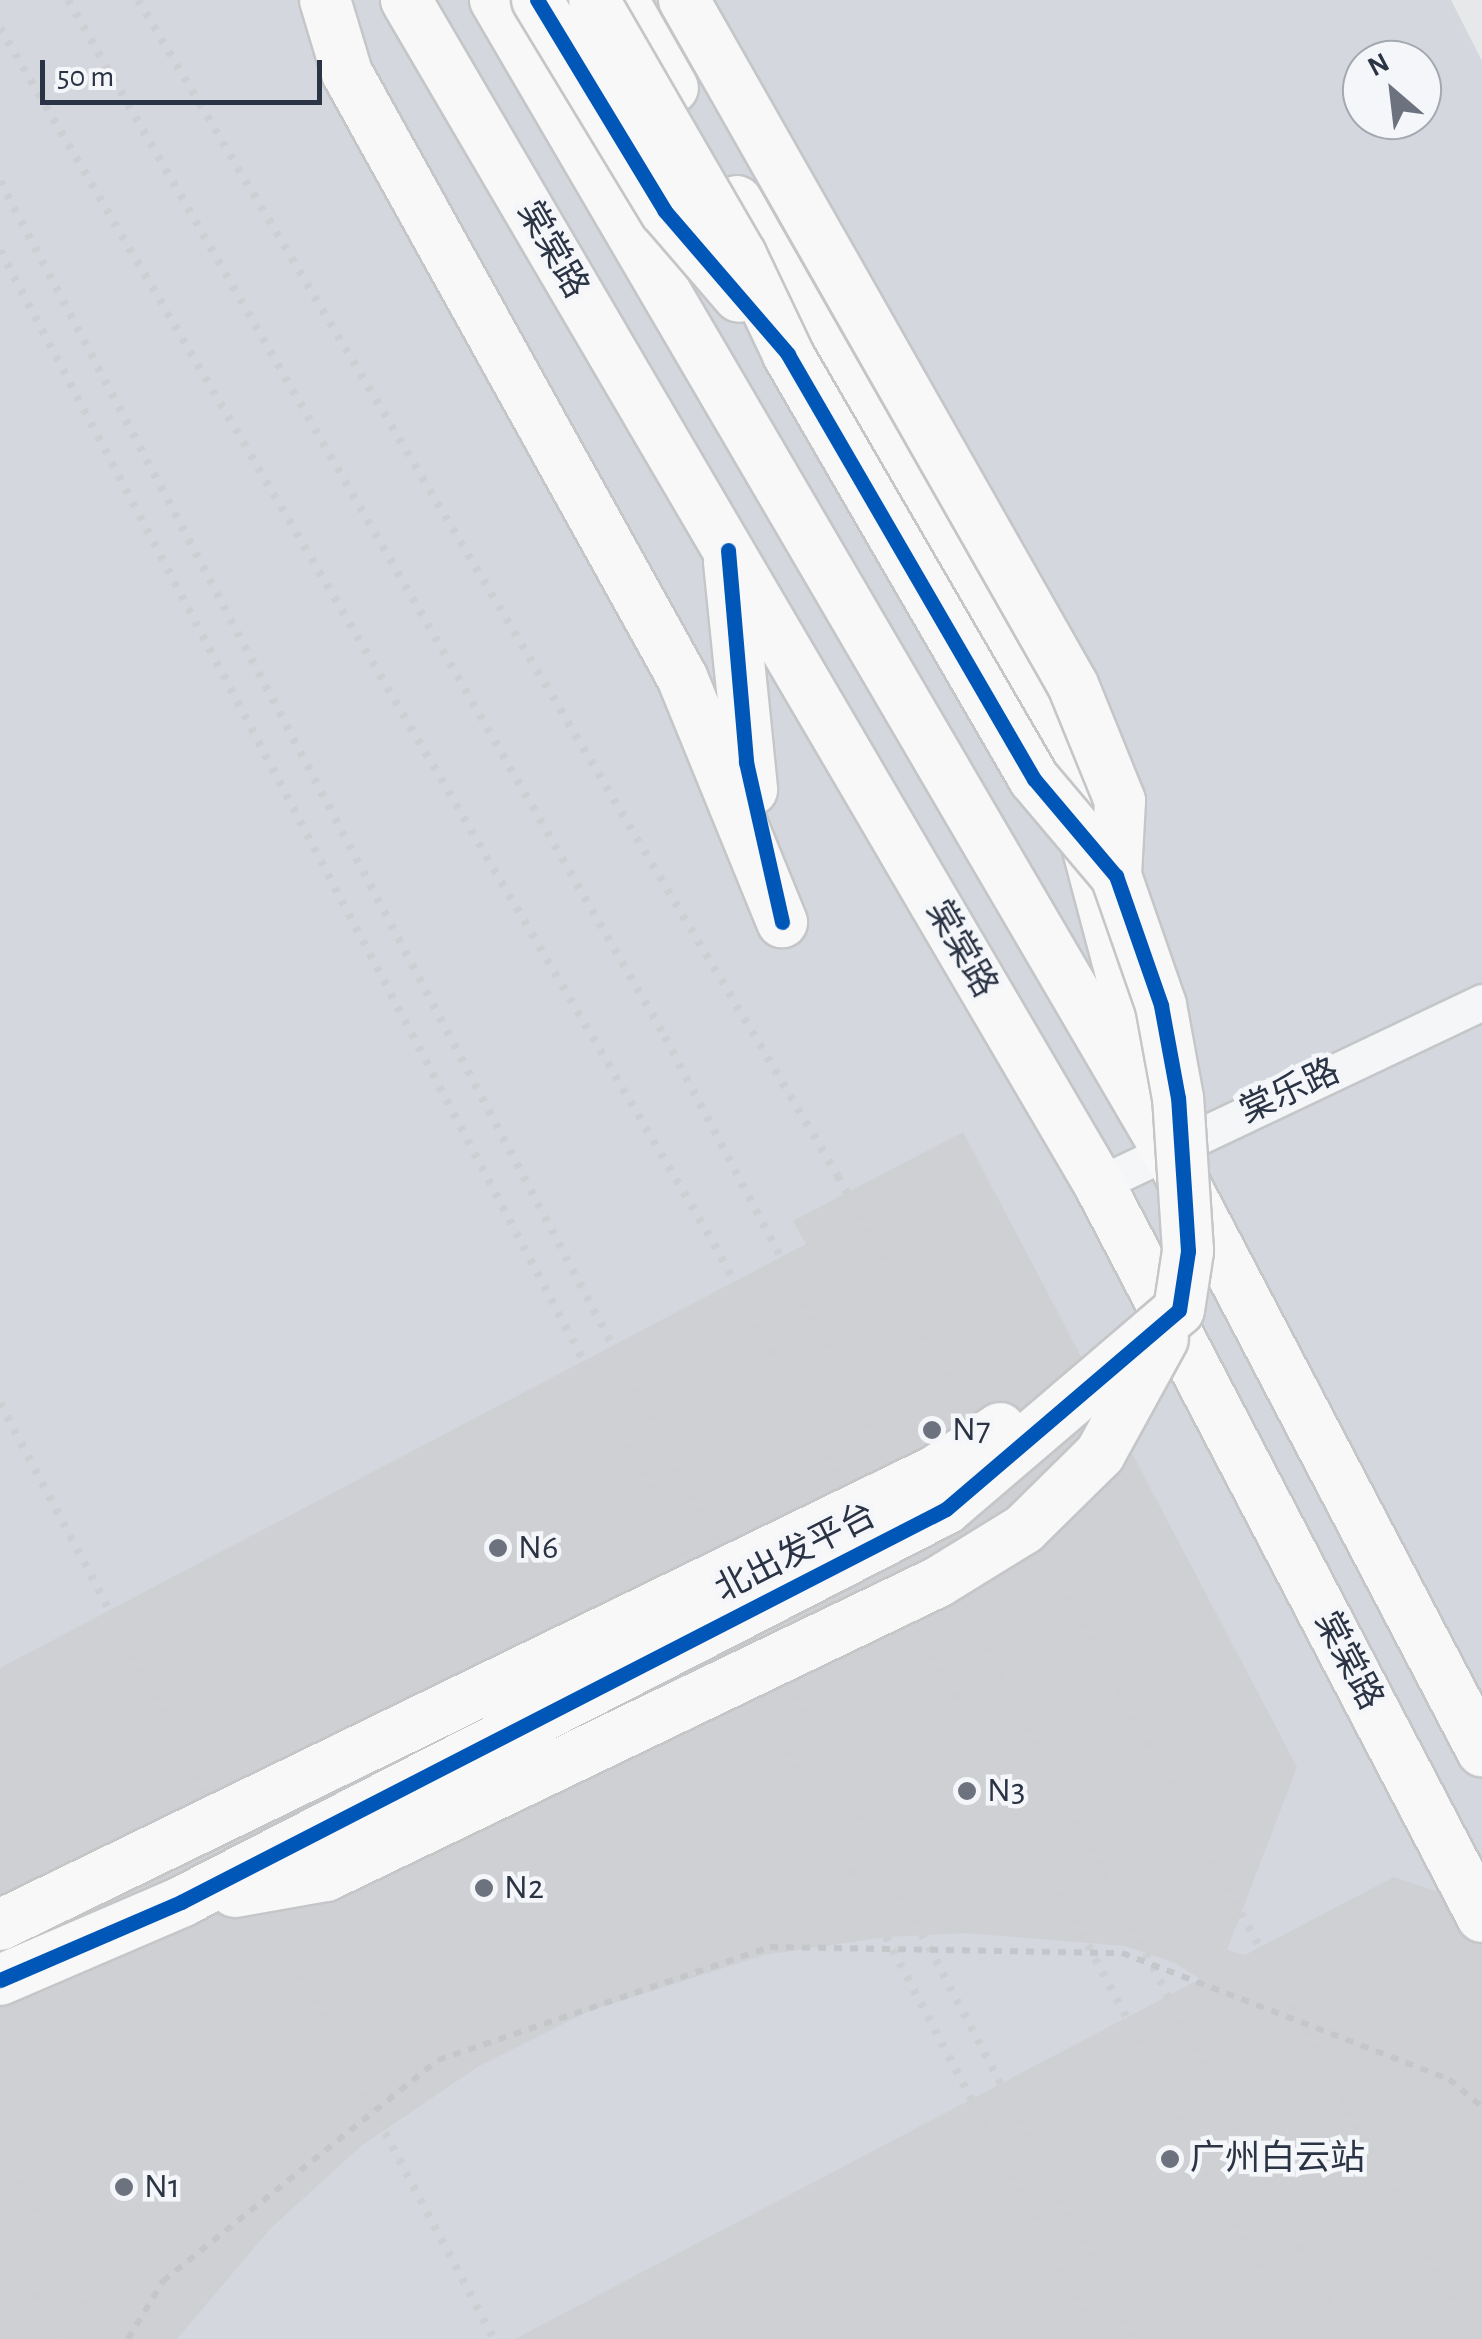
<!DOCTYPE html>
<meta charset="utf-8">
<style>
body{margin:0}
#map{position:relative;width:1482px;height:2339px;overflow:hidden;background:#e6e8ea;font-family:"Alegreya Sans","Noto Sans SC",sans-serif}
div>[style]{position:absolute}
.built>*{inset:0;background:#d4d7dd}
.building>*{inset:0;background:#ced0d3}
.path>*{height:6px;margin-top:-3px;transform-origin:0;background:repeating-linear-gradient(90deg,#c5c6ca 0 8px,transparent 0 16px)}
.roads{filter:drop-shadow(2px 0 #c4c6c8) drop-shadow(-2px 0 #c4c6c8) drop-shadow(0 2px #c4c6c8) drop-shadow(0 -2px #c4c6c8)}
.street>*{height:35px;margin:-17.5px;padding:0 17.5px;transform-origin:17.5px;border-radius:17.5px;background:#f5f6f7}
.secondary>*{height:50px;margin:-25px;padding:0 25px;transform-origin:25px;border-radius:25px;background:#f8f8f8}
.rail>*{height:8px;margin-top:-4px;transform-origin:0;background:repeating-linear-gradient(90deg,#cecfd2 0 5px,transparent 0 15px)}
.path-bridge>*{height:6px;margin-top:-3px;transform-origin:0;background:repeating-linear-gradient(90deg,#c5c6ca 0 8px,transparent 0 16px)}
.bridges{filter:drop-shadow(2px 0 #c4c6c8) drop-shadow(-2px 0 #c4c6c8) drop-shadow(0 2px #c4c6c8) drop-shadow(0 -2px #c4c6c8)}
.secondary-bridge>*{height:50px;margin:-25px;padding:0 25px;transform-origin:25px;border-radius:25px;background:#f8f8f8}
.cycleway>*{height:15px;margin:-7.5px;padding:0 7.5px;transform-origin:7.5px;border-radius:7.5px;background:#0057b8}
.dots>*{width:28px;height:28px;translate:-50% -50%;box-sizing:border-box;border:5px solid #f4f6f9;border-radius:50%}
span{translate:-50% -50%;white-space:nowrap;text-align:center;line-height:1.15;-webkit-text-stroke:9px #f4f6f9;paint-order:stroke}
.street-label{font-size:35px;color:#2b3445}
.poi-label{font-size:35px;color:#2b3445}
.left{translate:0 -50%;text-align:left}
.north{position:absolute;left:1342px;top:40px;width:100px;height:100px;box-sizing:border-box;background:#f4f6f9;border:2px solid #a4a8b1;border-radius:50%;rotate:332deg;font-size:28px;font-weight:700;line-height:40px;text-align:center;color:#2b3445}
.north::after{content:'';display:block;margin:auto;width:35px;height:45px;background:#6c737f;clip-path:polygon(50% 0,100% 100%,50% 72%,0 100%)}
.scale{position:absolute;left:40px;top:60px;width:282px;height:45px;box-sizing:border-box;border:5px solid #2b3445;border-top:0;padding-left:12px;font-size:30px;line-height:35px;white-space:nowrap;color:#2b3445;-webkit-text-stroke:8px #f4f6f9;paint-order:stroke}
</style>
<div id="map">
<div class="built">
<i style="clip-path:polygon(evenodd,0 0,1451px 0,1482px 61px,1482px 2339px,0 2339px,0 0,1362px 60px,1422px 60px,1422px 120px,1362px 120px,1362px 60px)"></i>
</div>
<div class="building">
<i style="clip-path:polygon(963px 1132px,1297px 1767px,1227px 1950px,1245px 1955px,1394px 1877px,1482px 1907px,1482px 2339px,515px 2339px,1200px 1979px,1173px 1962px,1125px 1946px,967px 1933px,886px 1937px,764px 1955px,589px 2011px,479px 2066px,361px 2146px,270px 2229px,177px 2339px,0 2339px,0 1668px,806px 1244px,793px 1221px)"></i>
</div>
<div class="path">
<i style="left:128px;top:2339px;width:68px;rotate:-58.9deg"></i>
</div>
<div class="roads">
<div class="street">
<i style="left:1099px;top:1184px;width:424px;rotate:-25.4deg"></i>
</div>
<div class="secondary">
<i style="left:325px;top:0;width:76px;rotate:73.2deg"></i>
<i style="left:347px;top:73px;width:691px;rotate:60.99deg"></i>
<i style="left:682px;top:677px;width:265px;rotate:67.8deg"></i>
<i style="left:406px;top:0;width:1372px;rotate:59.66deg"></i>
<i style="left:1099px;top:1184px;width:827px;rotate:62.41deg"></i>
<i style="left:495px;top:0;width:1332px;rotate:59.7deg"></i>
<i style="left:1167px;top:1150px;width:679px;rotate:62.34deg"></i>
<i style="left:623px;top:0;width:101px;rotate:60.4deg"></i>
<i style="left:737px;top:201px;width:677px;rotate:60.33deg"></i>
<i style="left:1072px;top:789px;width:308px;rotate:75.2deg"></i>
<i style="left:729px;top:562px;width:229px;rotate:84.2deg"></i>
</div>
</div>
<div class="rail">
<i style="left:68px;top:0;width:1197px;rotate:60.07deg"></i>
<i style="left:665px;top:1037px;width:1470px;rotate:62.32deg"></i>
<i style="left:138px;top:0;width:1369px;rotate:59.24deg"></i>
<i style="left:838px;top:1176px;width:1326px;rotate:61.33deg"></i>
<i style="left:0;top:28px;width:1410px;rotate:59.58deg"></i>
<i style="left:714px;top:1244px;width:1241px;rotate:61.93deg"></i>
<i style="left:0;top:181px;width:2438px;rotate:62.26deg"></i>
<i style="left:0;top:250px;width:2360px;rotate:62.29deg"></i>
<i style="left:0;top:1403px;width:1058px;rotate:62.18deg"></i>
<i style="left:0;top:2141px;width:222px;rotate:63.2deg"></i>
<i style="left:0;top:2227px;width:126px;rotate:62.6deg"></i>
</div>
<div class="path-bridge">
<i style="left:163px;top:2281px;width:353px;rotate:-38.8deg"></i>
<i style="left:438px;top:2060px;width:351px;rotate:-18.8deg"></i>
<i style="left:770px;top:1947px;width:352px;rotate:1deg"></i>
<i style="left:1122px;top:1953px;width:350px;rotate:21.1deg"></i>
<i style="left:1449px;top:2079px;width:43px;rotate:40.3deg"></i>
</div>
<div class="bridges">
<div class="secondary-bridge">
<i style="left:537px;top:0;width:247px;rotate:58.8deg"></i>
<i style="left:665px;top:211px;width:113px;rotate:49.3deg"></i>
<i style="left:684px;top:0;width:788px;rotate:60.41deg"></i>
<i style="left:1073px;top:685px;width:125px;rotate:67.9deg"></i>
<i style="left:1120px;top:801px;width:75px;rotate:93.1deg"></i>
<i style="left:235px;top:1892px;width:92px;rotate:-10deg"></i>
<i style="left:326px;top:1876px;width:679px;rotate:-25.66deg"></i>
<i style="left:938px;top:1582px;width:101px;rotate:-31.6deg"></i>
<i style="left:1024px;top:1529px;width:107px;rotate:-44.6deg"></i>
<i style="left:1100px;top:1454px;width:131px;rotate:-61.3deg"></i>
<i style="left:0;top:1925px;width:1039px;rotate:-25.9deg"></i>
<i style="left:935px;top:1471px;width:78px;rotate:-33.5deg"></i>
<i style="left:0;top:1980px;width:197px;rotate:-23.3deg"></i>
<i style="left:181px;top:1902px;width:860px;rotate:-27.19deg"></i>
<i style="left:946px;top:1509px;width:306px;rotate:-40.5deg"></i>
<i style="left:1179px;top:1310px;width:60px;rotate:-81.3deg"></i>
<i style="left:1188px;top:1251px;width:153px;rotate:-93.7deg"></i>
<i style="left:1178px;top:1098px;width:95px;rotate:-100.4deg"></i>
<i style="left:1161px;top:1005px;width:137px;rotate:-109.2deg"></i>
<i style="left:1116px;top:876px;width:127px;rotate:-130.2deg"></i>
<i style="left:1034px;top:779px;width:491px;rotate:-120.1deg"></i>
<i style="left:788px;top:354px;width:110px;rotate:-115.4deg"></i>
<i style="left:741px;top:255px;width:294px;rotate:-120deg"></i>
</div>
</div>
<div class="cycleway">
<i style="left:728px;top:550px;width:213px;rotate:85.1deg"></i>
<i style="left:746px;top:762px;width:164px;rotate:77.3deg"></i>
<i style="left:0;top:1980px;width:197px;rotate:-23.3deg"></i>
<i style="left:181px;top:1902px;width:860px;rotate:-27.19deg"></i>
<i style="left:946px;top:1509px;width:306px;rotate:-40.5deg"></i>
<i style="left:1179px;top:1310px;width:60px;rotate:-81.3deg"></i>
<i style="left:1188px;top:1251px;width:153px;rotate:-93.7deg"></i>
<i style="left:1178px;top:1098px;width:95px;rotate:-100.4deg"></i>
<i style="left:1161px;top:1005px;width:137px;rotate:-109.2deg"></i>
<i style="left:1116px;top:876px;width:127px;rotate:-130.2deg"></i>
<i style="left:1034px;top:779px;width:491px;rotate:-120.1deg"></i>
<i style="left:788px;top:354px;width:189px;rotate:-130.7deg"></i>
<i style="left:665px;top:211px;width:247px;rotate:-121.2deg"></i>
</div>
<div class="dots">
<i style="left:932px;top:1430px;background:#6c737f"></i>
<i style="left:498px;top:1548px;background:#6c737f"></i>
<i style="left:967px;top:1791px;background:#6c737f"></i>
<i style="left:484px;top:1888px;background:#6c737f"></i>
<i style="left:1170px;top:2159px;background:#6c737f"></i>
<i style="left:124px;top:2187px;background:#6c737f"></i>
</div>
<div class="street-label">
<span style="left:552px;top:250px;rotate:60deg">棠棠路</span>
<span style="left:961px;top:949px;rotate:60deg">棠棠路</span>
<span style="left:1290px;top:1092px;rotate:-25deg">棠乐路</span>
<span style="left:796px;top:1553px;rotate:-27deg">北出发平台</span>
<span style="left:1348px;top:1661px;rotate:62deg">棠棠路</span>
</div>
<div class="poi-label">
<span class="left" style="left:952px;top:1430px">N7</span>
<span class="left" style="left:518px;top:1548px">N6</span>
<span class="left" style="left:987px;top:1791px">N3</span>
<span class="left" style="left:504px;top:1888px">N2</span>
<span class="left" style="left:1190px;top:2159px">广州白云站</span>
<span class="left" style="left:144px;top:2187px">N1</span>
</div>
<div class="north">N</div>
<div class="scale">50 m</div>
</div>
